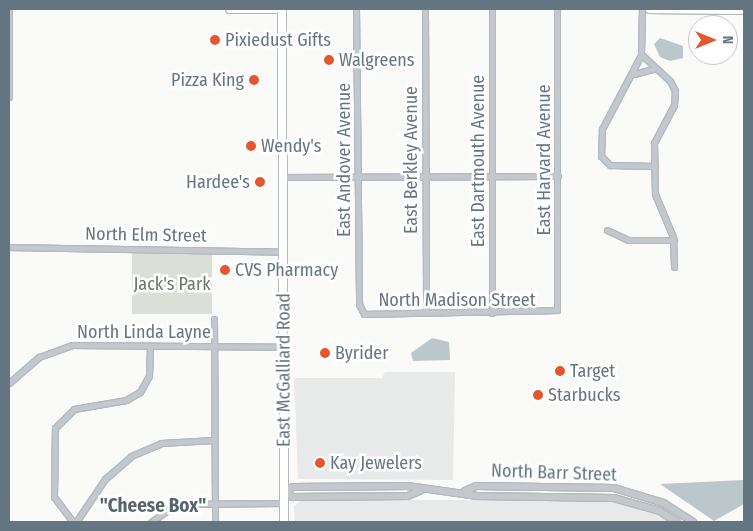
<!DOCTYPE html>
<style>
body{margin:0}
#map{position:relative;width:753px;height:531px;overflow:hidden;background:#fafaf8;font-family:"Fira Sans Condensed",sans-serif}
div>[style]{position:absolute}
.built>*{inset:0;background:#e8e9e9}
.green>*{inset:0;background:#dadfd7;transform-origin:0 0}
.water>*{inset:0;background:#bbc7cb}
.roads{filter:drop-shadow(1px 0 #b3babf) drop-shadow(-1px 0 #b3babf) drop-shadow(0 1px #b3babf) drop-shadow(0 -1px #b3babf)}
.minor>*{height:5px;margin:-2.5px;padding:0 2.5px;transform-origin:2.5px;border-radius:2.5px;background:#c3c8cc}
.tertiary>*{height:5.5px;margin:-2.75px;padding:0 2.75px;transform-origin:2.75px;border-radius:2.75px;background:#c3c8cc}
.secondary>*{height:7px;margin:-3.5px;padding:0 3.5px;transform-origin:3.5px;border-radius:3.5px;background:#fff}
.primary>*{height:8px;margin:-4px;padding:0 4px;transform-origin:4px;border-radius:4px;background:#fff}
.dots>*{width:14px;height:14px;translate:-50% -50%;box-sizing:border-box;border:2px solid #fff;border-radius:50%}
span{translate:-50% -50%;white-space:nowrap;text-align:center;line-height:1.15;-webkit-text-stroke:5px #fff;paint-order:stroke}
.poi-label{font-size:18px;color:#657683}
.left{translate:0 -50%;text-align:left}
.right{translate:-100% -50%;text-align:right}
.street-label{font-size:18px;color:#657683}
.park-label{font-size:18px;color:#687a64}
.neighbourhood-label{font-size:19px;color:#57646e;font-weight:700}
.frame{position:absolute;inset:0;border:10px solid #657683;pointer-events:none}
.north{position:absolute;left:688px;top:15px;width:50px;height:50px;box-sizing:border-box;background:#fff;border:1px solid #c1c8cd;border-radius:50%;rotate:90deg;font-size:14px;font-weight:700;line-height:20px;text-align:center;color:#657683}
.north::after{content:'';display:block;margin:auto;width:18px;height:22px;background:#e4572e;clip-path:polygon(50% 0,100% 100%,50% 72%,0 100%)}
</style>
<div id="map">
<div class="built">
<i style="clip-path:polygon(385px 372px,455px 372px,453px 480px,298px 479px,294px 378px,382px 378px)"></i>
<i style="clip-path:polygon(301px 500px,609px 500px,653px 512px,670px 522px,295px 522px,294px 506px)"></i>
</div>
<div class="green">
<i style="left:132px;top:253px;width:80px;height:61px"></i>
</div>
<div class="water">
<i style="clip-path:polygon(660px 38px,683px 46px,683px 58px,670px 61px,660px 57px,654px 44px)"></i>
<i style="clip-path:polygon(432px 338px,449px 342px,450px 360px,413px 361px,411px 353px)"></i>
<i style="clip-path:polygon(744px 480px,744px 504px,714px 521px,660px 484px)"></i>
</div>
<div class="roads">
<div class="minor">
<i style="left:356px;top:9px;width:295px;rotate:89.4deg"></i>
<i style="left:359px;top:304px;width:11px;rotate:63deg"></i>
<i style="left:364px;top:314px;width:193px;rotate:-1.2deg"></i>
<i style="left:557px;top:310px;width:301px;rotate:-90deg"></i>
<i style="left:425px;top:9px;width:302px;rotate:89.8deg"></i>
<i style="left:492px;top:9px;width:304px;rotate:90deg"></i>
<i style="left:642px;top:9px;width:45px;rotate:91.3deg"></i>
<i style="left:641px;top:54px;width:40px;rotate:43deg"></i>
<i style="left:670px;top:81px;width:11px;rotate:63deg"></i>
<i style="left:675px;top:91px;width:14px;rotate:94deg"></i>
<i style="left:674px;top:105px;width:43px;rotate:117.8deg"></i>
<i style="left:654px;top:143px;width:51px;rotate:88.9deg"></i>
<i style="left:655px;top:194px;width:47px;rotate:67.3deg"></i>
<i style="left:673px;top:237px;width:30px;rotate:88deg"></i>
<i style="left:641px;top:55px;width:84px;rotate:117.8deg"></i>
<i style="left:602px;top:129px;width:27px;rotate:92deg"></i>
<i style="left:601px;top:156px;width:13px;rotate:45deg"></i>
<i style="left:610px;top:165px;width:45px;rotate:1.3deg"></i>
<i style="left:634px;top:74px;width:20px;rotate:-15deg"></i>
<i style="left:9px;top:97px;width:88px;rotate:-90deg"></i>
<i style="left:283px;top:177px;width:275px;rotate:-0.2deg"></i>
<i style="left:607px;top:230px;width:23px;rotate:25deg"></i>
<i style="left:628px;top:240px;width:46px"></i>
<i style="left:9px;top:247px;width:274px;rotate:1deg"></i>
<i style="left:214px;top:319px;width:203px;rotate:89.7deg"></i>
<i style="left:9px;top:383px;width:40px;rotate:-41deg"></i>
<i style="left:39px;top:357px;width:35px;rotate:-20deg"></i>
<i style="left:72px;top:345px;width:212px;rotate:0.5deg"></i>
<i style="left:73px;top:522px;width:31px;rotate:-127deg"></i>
<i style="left:54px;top:497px;width:69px;rotate:-89.2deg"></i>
<i style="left:55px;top:428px;width:27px;rotate:-45deg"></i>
<i style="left:74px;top:409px;width:53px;rotate:-9.8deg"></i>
<i style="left:126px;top:400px;width:16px;rotate:-30deg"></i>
<i style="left:140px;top:392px;width:18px;rotate:-61deg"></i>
<i style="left:149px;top:376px;width:30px;rotate:-88deg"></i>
<i style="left:76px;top:522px;width:52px;rotate:-56deg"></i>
<i style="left:105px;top:479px;width:35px;rotate:-41deg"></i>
<i style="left:131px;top:456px;width:33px;rotate:-23deg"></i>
<i style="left:161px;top:443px;width:53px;rotate:-3.2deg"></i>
<i style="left:151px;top:522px;width:32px;rotate:-35deg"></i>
<i style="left:177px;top:504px;width:107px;rotate:-0.5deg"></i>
</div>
<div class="tertiary">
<i style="left:284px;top:490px;width:9px;rotate:-18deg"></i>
<i style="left:293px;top:487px;width:115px;rotate:-0.5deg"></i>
<i style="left:408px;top:486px;width:70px;rotate:8.2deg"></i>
<i style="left:477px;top:496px;width:137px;rotate:0.8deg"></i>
<i style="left:614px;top:498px;width:48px;rotate:15.8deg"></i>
<i style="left:660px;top:511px;width:20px;rotate:33deg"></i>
<i style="left:284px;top:490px;width:11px;rotate:38deg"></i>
<i style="left:293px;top:497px;width:115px;rotate:-0.5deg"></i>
<i style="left:408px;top:496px;width:13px;rotate:-23deg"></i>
<i style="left:465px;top:491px;width:12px;rotate:-24deg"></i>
<i style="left:476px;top:486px;width:138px;rotate:0.8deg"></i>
<i style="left:614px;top:488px;width:52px;rotate:16.7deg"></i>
<i style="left:664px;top:503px;width:35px;rotate:33deg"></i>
</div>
<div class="secondary">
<i style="left:229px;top:9px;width:46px"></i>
<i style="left:649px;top:9px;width:95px;rotate:0.6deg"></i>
</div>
<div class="primary">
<i style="left:282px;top:9px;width:513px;rotate:89.78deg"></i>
</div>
</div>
<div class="dots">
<i style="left:215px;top:40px;background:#e4572e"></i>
<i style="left:329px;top:60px;background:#e4572e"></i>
<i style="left:254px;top:80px;background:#e4572e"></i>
<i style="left:251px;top:146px;background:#e4572e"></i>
<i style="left:260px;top:182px;background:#e4572e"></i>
<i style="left:225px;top:270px;background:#e4572e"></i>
<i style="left:325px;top:353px;background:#e4572e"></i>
<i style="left:560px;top:371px;background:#e4572e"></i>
<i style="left:538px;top:395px;background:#e4572e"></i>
<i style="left:320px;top:463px;background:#e4572e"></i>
</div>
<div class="poi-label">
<span class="left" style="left:225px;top:40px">Pixiedust Gifts</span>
<span class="left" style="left:339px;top:60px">Walgreens</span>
<span class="right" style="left:244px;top:80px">Pizza King</span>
<span class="left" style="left:261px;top:146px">Wendy's</span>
<span class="right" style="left:250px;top:182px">Hardee's</span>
<span class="left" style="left:235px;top:270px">CVS Pharmacy</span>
<span class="left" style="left:335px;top:353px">Byrider</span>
<span class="left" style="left:570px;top:371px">Target</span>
<span class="left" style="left:548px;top:395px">Starbucks</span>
<span class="left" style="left:330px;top:463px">Kay Jewelers</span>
</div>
<div class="street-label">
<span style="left:344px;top:160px;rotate:-90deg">East Andover Avenue</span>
<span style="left:411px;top:160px;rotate:-90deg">East Berkley Avenue</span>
<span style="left:544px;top:160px;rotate:-90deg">East Harvard Avenue</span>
<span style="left:478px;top:161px;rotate:-90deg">East Dartmouth Avenue</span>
<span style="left:146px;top:235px;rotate:1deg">North Elm Street</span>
<span style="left:457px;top:300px">North Madison Street</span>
<span style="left:144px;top:332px">North Linda Layne</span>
<span style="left:284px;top:370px;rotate:-90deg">East McGalliard Road</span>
<span style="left:554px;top:473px;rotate:2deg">North Barr Street</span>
</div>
<div class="park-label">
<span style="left:172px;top:284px">Jack's Park</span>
</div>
<div class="neighbourhood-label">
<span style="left:153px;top:506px">"Cheese Box"</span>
</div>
<div class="frame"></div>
<div class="north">N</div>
</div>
